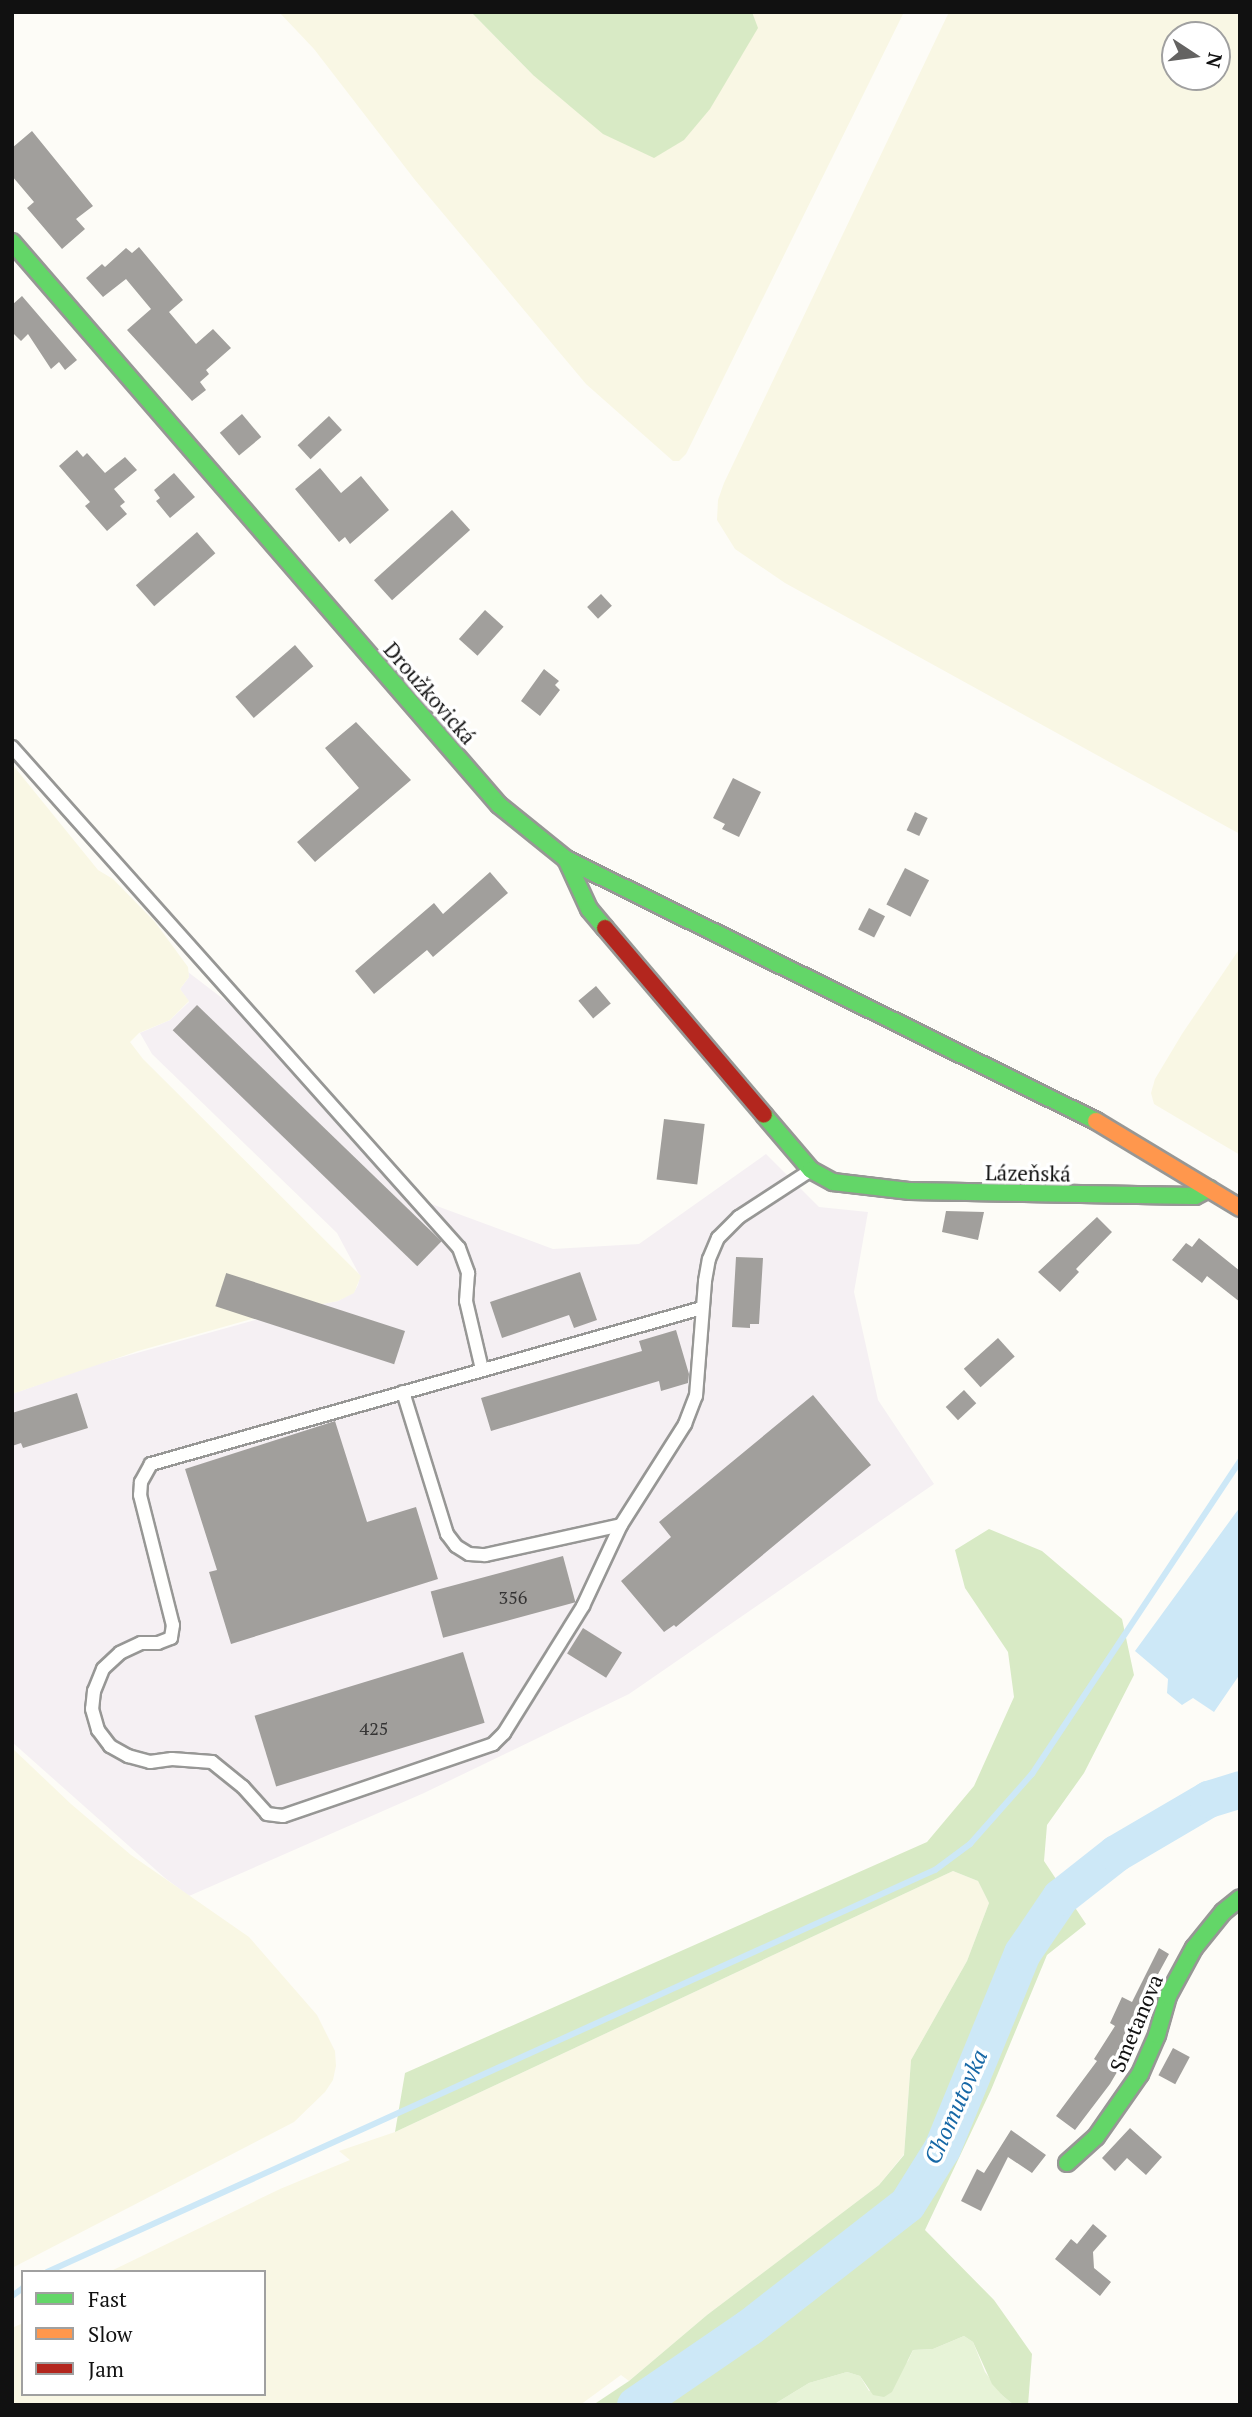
<!DOCTYPE html>
<meta charset="utf-8">
<style>
body{margin:0}
#map{position:relative;width:1252px;height:2417px;overflow:hidden;background:#fdfcf7;font-family:"PT Serif",serif}
div>[style]{position:absolute}
.industrial>*{inset:0;background:#f5f0f3}
.farmland>*{inset:0;background:#f9f7e4}
.green>*{inset:0;background:#e7f3d7}
.forest>*{inset:0;background:#d8eac5}
.water>*{inset:0;background:#cde8f7}
.stream>*{height:6px;margin:-3px;padding:0 3px;transform-origin:3px;border-radius:3px;background:#cde8f7}
.river>*{height:37px;margin:-18.5px;padding:0 18.5px;transform-origin:18.5px;border-radius:18.5px;background:#cde8f7}
.building>*{inset:0;background:#a19f9c;transform-origin:0 0}
.roads{filter:drop-shadow(2px 0 #979795) drop-shadow(-2px 0 #979795) drop-shadow(0 2px #979795) drop-shadow(0 -2px #979795)}
.lane>*{height:12px;margin:-6px;padding:0 6px;transform-origin:6px;border-radius:6px;background:#fffffe}
.fast>*{height:16px;margin:-8px;padding:0 8px;transform-origin:8px;border-radius:8px;background:#63d668}
.slow>*{height:16px;margin:-8px;padding:0 8px;transform-origin:8px;border-radius:8px;background:#ff974d}
.jam>*{height:16px;margin:-8px;padding:0 8px;transform-origin:8px;border-radius:8px;background:#b3261e}
span{translate:-50% -50%;white-space:nowrap;text-align:center;line-height:1.15;-webkit-text-stroke:7px #fff;paint-order:stroke}
.number-label{font-size:18px;color:#353434}
.number-label span{-webkit-text-stroke-width:0}
.street-label{font-size:21px;color:#111}
.water-label{font-size:23px;color:#1768a6;font-style:italic}
.frame{position:absolute;inset:0;border:14px solid #111;pointer-events:none}
.legend{position:absolute;left:21px;top:2270px;width:245px;height:126px;box-sizing:border-box;background:#fff;border:2px solid #a0a0a0;margin:0;padding:9px 12px;list-style:none;font-size:21px;color:#111}
.legend li{display:flex;align-items:center;gap:14px;height:35px}
.legend b{width:35px;border:2px solid #a0a0a0}
.north{position:absolute;left:1161px;top:21px;width:70px;height:70px;box-sizing:border-box;background:#fff;border:2px solid #a0a0a0;border-radius:50%;rotate:103deg;font-size:19px;font-weight:700;line-height:28px;text-align:center;color:#111}
.north::after{content:'';display:block;margin:auto;width:24px;height:32px;background:#646362;clip-path:polygon(50% 0,100% 100%,50% 72%,0 100%)}
</style>
<div id="map">
<div class="industrial">
<i style="clip-path:polygon(188px 972px,290px 1050px,426px 1202px,553px 1249px,639px 1244px,766px 1154px,819px 1207px,868px 1212px,854px 1292px,878px 1400px,934px 1484px,629px 1694px,424px 1793px,189px 1896px,165px 1878px,12px 1742px,12px 1394px,94px 1365px,291px 1310px,338px 1301px,354px 1292px,358px 1285px,360px 1276px,337px 1233px,152px 1054px,140px 1033px,170px 1020px,189px 1002px,180px 989px,189px 977px)"></i>
</div>
<div class="farmland">
<i style="clip-path:polygon(279px 12px,471px 12px,533px 75px,743px 49px,757px 28px,752px 12px,904px 12px,686px 454px,679px 461px,673px 461px,586px 384px,415px 180px,314px 49px)"></i>
<i style="clip-path:polygon(evenodd,949px 12px,1240px 12px,1240px 834px,785px 583px,735px 549px,717px 520px,718px 500px,724px 483px,949px 12px,1217px 35px,1217px 77px,1175px 77px,1175px 35px,1217px 35px)"></i>
<i style="clip-path:polygon(12px 764px,98px 870px,113px 879px,155px 922px,188px 967px,189px 977px,180px 989px,189px 1001px,170px 1020px,139px 1033px,130px 1042px,143px 1059px,361px 1276px,354px 1293px,338px 1301px,266px 1315px,138px 1351px,12px 1394px)"></i>
<i style="clip-path:polygon(1240px 948px,1240px 1155px,1154px 1104px,1151px 1093px,1155px 1079px,1182px 1034px)"></i>
<i style="clip-path:polygon(12px 1748px,71px 1804px,131px 1855px,249px 1937px,317px 2015px,335px 2051px,336px 2066px,333px 2080px,325px 2092px,294px 2122px,12px 2268px)"></i>
<i style="clip-path:polygon(953px 1871px,978px 1881px,989px 1903px,967px 1961px,911px 2060px,904px 2154px,879px 2185px,707px 2315px,629px 2381px,621px 2375px,580px 2405px,12px 2405px,12px 2328px,23px 2323px,23px 2394px,264px 2394px,264px 2272px,109px 2272px,280px 2189px,350px 2160px,339px 2151px,395px 2132px)"></i>
</div>
<div class="green">
<i style="clip-path:polygon(964px 2336px,973px 2342px,985px 2372px,1003px 2396px,1014px 2405px,773px 2405px,809px 2383px,847px 2372px,860px 2376px,869px 2391px,908px 2361px,913px 2350px,933px 2349px)"></i>
</div>
<div class="forest">
<i style="clip-path:polygon(471px 12px,752px 12px,758px 28px,710px 109px,684px 140px,654px 158px,603px 134px,533px 75px)"></i>
<i style="clip-path:polygon(989px 1529px,1042px 1551px,1122px 1619px,1134px 1675px,1084px 1773px,1047px 1825px,1044px 1861px,1086px 1924px,1047px 1955px,991px 2090px,925px 2230px,994px 2300px,1032px 2354px,1028px 2405px,1014px 2405px,1003px 2396px,992px 2384px,973px 2342px,964px 2336px,933px 2349px,913px 2350px,892px 2392px,884px 2397px,873px 2395px,860px 2376px,847px 2372px,809px 2383px,773px 2405px,593px 2405px,629px 2381px,707px 2315px,879px 2185px,904px 2155px,911px 2060px,967px 1961px,989px 1903px,978px 1881px,953px 1871px,395px 2132px,405px 2073px,927px 1842px,974px 1786px,1014px 1697px,1008px 1652px,965px 1588px,955px 1550px)"></i>
</div>
<div class="water">
<i style="clip-path:polygon(1240px 1507px,1240px 1674px,1214px 1712px,1193px 1698px,1182px 1705px,1167px 1693px,1168px 1679px,1135px 1651px)"></i>
</div>
<div class="stream">
<i style="left:47px;top:2272px;width:975px;rotate:-24.36deg"></i>
<i style="left:935px;top:1870px;width:44px;rotate:-36.6deg"></i>
<i style="left:970px;top:1844px;width:94px;rotate:-48.5deg"></i>
<i style="left:1032px;top:1774px;width:376px;rotate:-56.4deg"></i>
<i style="left:12px;top:2296px;width:14px;rotate:-36deg"></i>
</div>
<div class="river">
<i style="left:635px;top:2405px;width:138px;rotate:-34.4deg"></i>
<i style="left:749px;top:2327px;width:200px;rotate:-37.9deg"></i>
<i style="left:907px;top:2204px;width:66px;rotate:-58deg"></i>
<i style="left:942px;top:2148px;width:211px;rotate:-67.7deg"></i>
<i style="left:1022px;top:1953px;width:68px;rotate:-55.8deg"></i>
<i style="left:1060px;top:1897px;width:71px;rotate:-38.2deg"></i>
<i style="left:1116px;top:1853px;width:107px;rotate:-30.4deg"></i>
<i style="left:1208px;top:1799px;width:34px;rotate:-17deg"></i>
</div>
<div class="building">
<i style="clip-path:polygon(32px 131px,93px 206px,76px 219px,85px 229px,62px 249px,27px 208px,34px 202px,12px 176px,12px 148px)"></i>
<i style="clip-path:polygon(139px 247px,183px 300px,169px 312px,196px 344px,213px 329px,231px 348px,206px 370px,209px 374px,200px 382px,206px 390px,192px 401px,127px 330px,151px 309px,126px 279px,103px 297px,86px 278px,102px 264px,105px 267px,126px 248px,132px 253px)"></i>
<i style="clip-path:polygon(22px 296px,77px 360px,65px 370px,59px 362px,51px 369px,28px 334px,21px 341px,12px 332px,12px 305px)"></i>
<i style="left:242px;top:414px;width:30px;height:29px;rotate:50deg"></i>
<i style="left:329px;top:416px;width:19px;height:43px;rotate:47deg"></i>
<i style="clip-path:polygon(77px 450px,83px 457px,87px 453px,105px 473px,125px 457px,137px 470px,114px 489px,125px 502px,120px 506px,127px 514px,107px 531px,85px 506px,90px 502px,59px 466px)"></i>
<i style="clip-path:polygon(320px 468px,341px 493px,361px 476px,389px 510px,350px 544px,345px 537px,339px 542px,295px 489px)"></i>
<i style="clip-path:polygon(174px 473px,195px 497px,170px 518px,156px 501px,160px 498px,154px 490px)"></i>
<i style="left:452px;top:510px;width:27px;height:105px;rotate:48deg"></i>
<i style="left:197px;top:532px;width:28px;height:81px;rotate:49deg"></i>
<i style="left:601px;top:594px;width:16px;height:19px;rotate:47deg"></i>
<i style="left:485px;top:610px;width:25px;height:39px;rotate:42deg"></i>
<i style="left:295px;top:645px;width:28px;height:79px;rotate:49deg"></i>
<i style="clip-path:polygon(544px 669px,559px 681px,555px 685px,560px 690px,540px 716px,521px 701px)"></i>
<i style="clip-path:polygon(356px 722px,411px 780px,315px 862px,297px 842px,359px 788px,325px 748px)"></i>
<i style="clip-path:polygon(733px 778px,761px 792px,739px 837px,722px 829px,725px 824px,713px 818px)"></i>
<i style="left:915px;top:812px;width:14px;height:20px;rotate:25deg"></i>
<i style="left:905px;top:868px;width:27px;height:41px;rotate:27deg"></i>
<i style="clip-path:polygon(490px 872px,508px 893px,433px 957px,427px 950px,374px 994px,355px 971px,434px 903px,443px 914px)"></i>
<i style="left:869px;top:908px;width:18px;height:24px;rotate:27deg"></i>
<i style="left:596px;top:986px;width:23px;height:23px;rotate:50deg"></i>
<i style="left:197px;top:1005px;width:340px;height:35px;rotate:44deg"></i>
<i style="left:664px;top:1119px;width:41px;height:61px;rotate:7deg"></i>
<i style="clip-path:polygon(946px 1211px,984px 1212px,978px 1240px,942px 1232px)"></i>
<i style="clip-path:polygon(1097px 1217px,1112px 1232px,1076px 1269px,1079px 1272px,1060px 1292px,1038px 1272px)"></i>
<i style="clip-path:polygon(1199px 1238px,1240px 1271px,1240px 1302px,1207px 1276px,1202px 1283px,1172px 1260px,1186px 1243px,1192px 1247px)"></i>
<i style="clip-path:polygon(736px 1257px,763px 1258px,759px 1324px,750px 1324px,750px 1328px,732px 1327px)"></i>
<i style="clip-path:polygon(580px 1272px,597px 1320px,574px 1328px,569px 1315px,502px 1338px,490px 1302px)"></i>
<i style="clip-path:polygon(676px 1330px,689px 1374px,688px 1383px,661px 1391px,659px 1381px,491px 1431px,481px 1398px,642px 1351px,639px 1341px)"></i>
<i style="left:405px;top:1331px;width:35px;height:188px;rotate:108deg"></i>
<i style="left:998px;top:1338px;width:25px;height:46px;rotate:48deg"></i>
<i style="left:964px;top:1390px;width:18px;height:25px;rotate:47deg"></i>
<i style="clip-path:polygon(77px 1393px,88px 1428px,23px 1448px,21px 1443px,12px 1446px,12px 1413px)"></i>
<i style="clip-path:polygon(813px 1395px,871px 1465px,676px 1627px,674px 1625px,664px 1632px,621px 1581px,671px 1537px,659px 1522px)"></i>
<i style="clip-path:polygon(335px 1421px,367px 1522px,416px 1507px,438px 1579px,231px 1644px,209px 1572px,217px 1570px,185px 1469px)"></i>
<i style="left:563px;top:1556px;width:48px;height:137px;rotate:75deg"></i>
<i style="left:583px;top:1628px;width:46px;height:30px;rotate:32deg"></i>
<i style="left:463px;top:1652px;width:74px;height:218px;rotate:73deg"></i>
<i style="clip-path:polygon(1159px 1948px,1169px 1954px,1151px 1987px,1130px 2050px,1110px 2084px,1075px 2130px,1056px 2116px,1097px 2061px,1094px 2059px,1115px 2026px,1110px 2023px,1122px 1997px,1132px 2002px)"></i>
<i style="left:1173px;top:2048px;width:19px;height:31px;rotate:28deg"></i>
<i style="clip-path:polygon(1130px 2128px,1162px 2157px,1146px 2175px,1127px 2158px,1115px 2171px,1102px 2158px)"></i>
<i style="clip-path:polygon(1011px 2130px,1046px 2155px,1032px 2173px,1008px 2157px,981px 2211px,961px 2201px,977px 2169px,984px 2173px)"></i>
<i style="clip-path:polygon(1093px 2224px,1107px 2236px,1093px 2252px,1094px 2268px,1111px 2282px,1100px 2296px,1055px 2259px,1071px 2239px,1077px 2244px)"></i>
</div>
<div class="roads">
<div class="lane">
<i style="left:12px;top:747px;width:671px;rotate:48.26deg"></i>
<i style="left:459px;top:1248px;width:27px;rotate:70deg"></i>
<i style="left:468px;top:1273px;width:28px;rotate:94deg"></i>
<i style="left:466px;top:1301px;width:70px;rotate:76.8deg"></i>
<i style="left:702px;top:1308px;width:573px;rotate:164.19deg"></i>
<i style="left:151px;top:1464px;width:21px;rotate:119deg"></i>
<i style="left:141px;top:1482px;width:13px;rotate:94deg"></i>
<i style="left:140px;top:1495px;width:134px;rotate:75.8deg"></i>
<i style="left:173px;top:1625px;width:13px;rotate:99deg"></i>
<i style="left:171px;top:1638px;width:14px;rotate:159deg"></i>
<i style="left:158px;top:1643px;width:17px;rotate:180deg"></i>
<i style="left:141px;top:1643px;width:23px;rotate:155deg"></i>
<i style="left:120px;top:1653px;width:23px;rotate:137deg"></i>
<i style="left:103px;top:1669px;width:24px;rotate:112deg"></i>
<i style="left:94px;top:1691px;width:18px;rotate:96deg"></i>
<i style="left:92px;top:1709px;width:22px;rotate:74deg"></i>
<i style="left:98px;top:1730px;width:20px;rotate:53deg"></i>
<i style="left:110px;top:1746px;width:21px;rotate:29deg"></i>
<i style="left:128px;top:1756px;width:23px;rotate:15deg"></i>
<i style="left:150px;top:1762px;width:22px;rotate:-8deg"></i>
<i style="left:172px;top:1759px;width:40px;rotate:4.3deg"></i>
<i style="left:212px;top:1762px;width:40px;rotate:39deg"></i>
<i style="left:243px;top:1787px;width:36px;rotate:48deg"></i>
<i style="left:267px;top:1814px;width:16px;rotate:7deg"></i>
<i style="left:283px;top:1816px;width:222px;rotate:-18.9deg"></i>
<i style="left:493px;top:1744px;width:16px;rotate:-45deg"></i>
<i style="left:504px;top:1733px;width:150px;rotate:-58.1deg"></i>
<i style="left:583px;top:1606px;width:89px;rotate:-64.9deg"></i>
<i style="left:621px;top:1525px;width:120px;rotate:-57.6deg"></i>
<i style="left:685px;top:1424px;width:30px;rotate:-69deg"></i>
<i style="left:696px;top:1396px;width:115px;rotate:-85.5deg"></i>
<i style="left:705px;top:1281px;width:22px;rotate:-80deg"></i>
<i style="left:709px;top:1259px;width:23px;rotate:-67deg"></i>
<i style="left:718px;top:1238px;width:30px;rotate:-45deg"></i>
<i style="left:739px;top:1217px;width:86px;rotate:-33.1deg"></i>
<i style="left:403px;top:1392px;width:149px;rotate:72.8deg"></i>
<i style="left:447px;top:1534px;width:15px;rotate:53deg"></i>
<i style="left:456px;top:1546px;width:15px;rotate:32deg"></i>
<i style="left:469px;top:1554px;width:16px;rotate:4deg"></i>
<i style="left:485px;top:1555px;width:139px;rotate:-12.4deg"></i>
</div>
<div class="fast">
<i style="left:12px;top:242px;width:744px;rotate:49.14deg"></i>
<i style="left:499px;top:805px;width:86px;rotate:38.9deg"></i>
<i style="left:566px;top:859px;width:55px;rotate:65.3deg"></i>
<i style="left:589px;top:909px;width:25px;rotate:50deg"></i>
<i style="left:566px;top:859px;width:591px;rotate:26.31deg"></i>
<i style="left:764px;top:1115px;width:72px;rotate:49.5deg"></i>
<i style="left:811px;top:1170px;width:25px;rotate:29deg"></i>
<i style="left:833px;top:1182px;width:78px;rotate:6.7deg"></i>
<i style="left:910px;top:1191px;width:285px;rotate:1deg"></i>
<i style="left:1195px;top:1196px;width:16px;rotate:-27deg"></i>
<i style="left:1067px;top:2163px;width:39px;rotate:-42deg"></i>
<i style="left:1096px;top:2137px;width:77px;rotate:-55.1deg"></i>
<i style="left:1140px;top:2074px;width:43px;rotate:-66.4deg"></i>
<i style="left:1157px;top:2035px;width:41px;rotate:-74.2deg"></i>
<i style="left:1168px;top:1996px;width:55px;rotate:-61.6deg"></i>
<i style="left:1194px;top:1948px;width:46px;rotate:-51.1deg"></i>
<i style="left:1223px;top:1912px;width:22px;rotate:-39deg"></i>
</div>
<div class="slow">
<i style="left:1096px;top:1121px;width:168px;rotate:31.1deg"></i>
</div>
<div class="jam">
<i style="left:605px;top:928px;width:245px;rotate:49.6deg"></i>
</div>
</div>
<div class="number-label">
<span style="left:513px;top:1597px">356</span>
<span style="left:374px;top:1728px">425</span>
</div>
<div class="street-label">
<span style="left:430px;top:693px;rotate:49deg">Droužkovická</span>
<span style="left:1028px;top:1173px;rotate:1deg">Lázeňská</span>
<span style="left:1136px;top:2023px;rotate:-67deg">Smetanova</span>
</div>
<div class="water-label">
<span style="left:956px;top:2107px;rotate:-66deg">Chomutovka</span>
</div>
<div class="frame"></div>
<ul class="legend">
<li><b style="height:9px;background:#63d668"></b>Fast</li>
<li><b style="height:9px;background:#ff974d"></b>Slow</li>
<li><b style="height:9px;background:#b3261e"></b>Jam</li>
</ul>
<div class="north">N</div>
</div>
